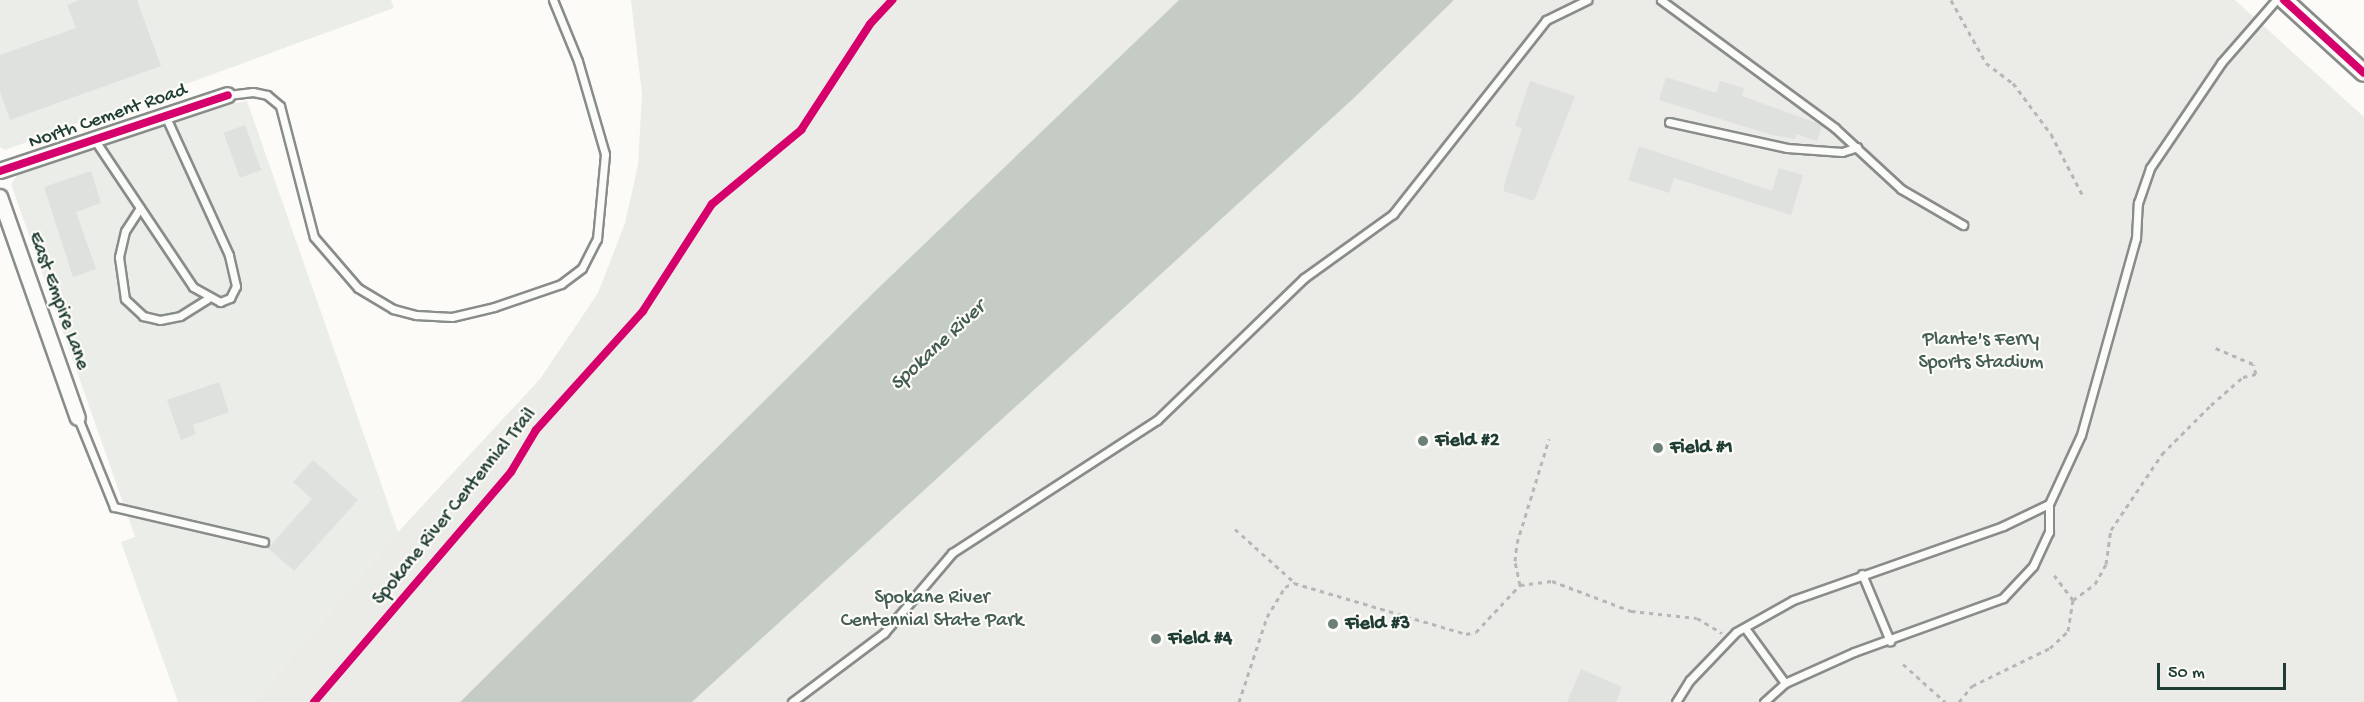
<!DOCTYPE html>
<style>
body{margin:0}
#map{position:relative;width:2364px;height:702px;overflow:hidden;background:#fcfbf8;font-family:"Gochi Hand",sans-serif}
div>[style]{position:absolute}
.built>*{inset:0;background:#ebede8}
.green>*{inset:0;background:#ebece8}
.water>*{inset:0;background:#c5ccc6}
.building>*{inset:0;background:#dfe1de;transform-origin:0 0}
.path>*{height:3px;margin-top:-1.5px;transform-origin:0;background:repeating-linear-gradient(90deg,#b5b8b6 0 4.5px,transparent 0 9px)}
.roads{filter:drop-shadow(2px 0 #888d8a) drop-shadow(-2px 0 #888d8a) drop-shadow(0 2px #888d8a) drop-shadow(0 -2px #888d8a)}
.service>*{height:7px;margin:-3.5px;padding:0 3.5px;transform-origin:3.5px;border-radius:3.5px;background:#fbfbf9}
.minor>*{height:14px;margin:-7px;padding:0 7px;transform-origin:7px;border-radius:7px;background:#fbfbf9}
.tertiary>*{height:16px;margin:-8px;padding:0 8px;transform-origin:8px;border-radius:8px;background:#fbfbf9}
.cycleway>*{height:8px;margin:-4px;padding:0 4px;transform-origin:4px;border-radius:4px;background:#d6006c}
.dots>*{width:16px;height:16px;translate:-50% -50%;box-sizing:border-box;border:3px solid #fdfcf7;border-radius:50%}
span{translate:-50% -50%;white-space:nowrap;text-align:center;line-height:1.15;-webkit-text-stroke:4.5px #fdfcf7;paint-order:stroke}
.street-label{font-size:20px;color:#1f3d34}
.park-label{font-size:20px;color:#455e55}
.poi-label{font-size:20px;color:#1f3d34;font-weight:700}
.left{translate:0 -50%;text-align:left}
.water-label{font-size:21px;color:#435c53;font-style:italic}
.scale{position:absolute;left:2157px;top:663px;width:129px;height:27px;box-sizing:border-box;border:3px solid #1f3d34;border-top:0;padding-left:8px;font-size:18px;line-height:21px;white-space:nowrap;color:#1f3d34;-webkit-text-stroke:4px #fdfcf7;paint-order:stroke}
</style>
<div id="map">
<div class="built">
<i style="clip-path:polygon(0 0,391px 0,394px 8px,5px 150px,0 147px)"></i>
<i style="clip-path:polygon(247px 101px,398px 532px,253px 702px,178px 702px,121px 542px,135px 537px,11px 184px,20px 172px,215px 107px)"></i>
</div>
<div class="green">
<i style="clip-path:polygon(631px 0,1179px 0,871px 295px,460px 702px,253px 702px,398px 532px,540px 379px,598px 293px,625px 223px,638px 165px,642px 94px)"></i>
<i style="clip-path:polygon(1454px 0,2235px 0,2364px 117px,2364px 702px,692px 702px,1354px 98px)"></i>
</div>
<div class="water">
<i style="clip-path:polygon(1179px 0,1454px 0,1354px 98px,692px 702px,460px 702px,871px 295px)"></i>
</div>
<div class="building">
<i style="clip-path:polygon(80px 0,137px 0,161px 66px,10px 120px,0 92px,0 55px,76px 28px,67px 5px)"></i>
<i style="clip-path:polygon(1666px 77px,1716px 93px,1720px 81px,1744px 88px,1742px 96px,1822px 125px,1817px 141px,1796px 134px,1795px 139px,1772px 135px,1659px 100px)"></i>
<i style="clip-path:polygon(1530px 81px,1575px 96px,1534px 201px,1504px 191px,1504px 185px,1522px 128px,1515px 126px)"></i>
<i style="left:245px;top:125px;width:48px;height:23px;rotate:70deg"></i>
<i style="clip-path:polygon(1639px 146px,1772px 191px,1779px 168px,1803px 175px,1791px 215px,1674px 178px,1669px 193px,1628px 180px)"></i>
<i style="clip-path:polygon(91px 171px,101px 203px,76px 212px,96px 269px,73px 277px,44px 187px)"></i>
<i style="clip-path:polygon(219px 382px,229px 412px,193px 425px,196px 434px,181px 440px,167px 400px)"></i>
<i style="clip-path:polygon(313px 460px,358px 500px,294px 571px,268px 548px,312px 499px,293px 482px)"></i>
<i style="clip-path:polygon(1581px 669px,1622px 687px,1616px 702px,1567px 702px)"></i>
</div>
<div class="path">
<i style="left:1951px;top:0;width:72px;rotate:60.9deg"></i>
<i style="left:1986px;top:63px;width:34px;rotate:37deg"></i>
<i style="left:2013px;top:83px;width:64px;rotate:53.3deg"></i>
<i style="left:2051px;top:134px;width:72px;rotate:62.7deg"></i>
<i style="left:1235px;top:529px;width:79px;rotate:41.9deg"></i>
<i style="left:1520px;top:585px;width:25px;rotate:-102deg"></i>
<i style="left:1515px;top:561px;width:18px;rotate:-84deg"></i>
<i style="left:1517px;top:543px;width:109px;rotate:-72.9deg"></i>
<i style="left:2073px;top:600px;width:27px;rotate:-36deg"></i>
<i style="left:2095px;top:584px;width:23px;rotate:-61deg"></i>
<i style="left:2106px;top:564px;width:34px;rotate:-82deg"></i>
<i style="left:2111px;top:530px;width:92px;rotate:-56.1deg"></i>
<i style="left:2162px;top:454px;width:69px;rotate:-45deg"></i>
<i style="left:2211px;top:405px;width:43px;rotate:-41.2deg"></i>
<i style="left:2243px;top:377px;width:13px;rotate:-13deg"></i>
<i style="left:2256px;top:374px;width:10px;rotate:-107deg"></i>
<i style="left:2253px;top:364px;width:43px;rotate:-157deg"></i>
<i style="left:1903px;top:664px;width:57px;rotate:42.1deg"></i>
<i style="left:1239px;top:702px;width:89px;rotate:-71.8deg"></i>
<i style="left:1267px;top:617px;width:35px;rotate:-59deg"></i>
<i style="left:1285px;top:587px;width:10px;rotate:-24deg"></i>
<i style="left:1294px;top:583px;width:179px;rotate:16.5deg"></i>
<i style="left:1466px;top:634px;width:10px;rotate:-11deg"></i>
<i style="left:1476px;top:632px;width:64px;rotate:-46.9deg"></i>
<i style="left:1520px;top:585px;width:32px;rotate:-7deg"></i>
<i style="left:1552px;top:581px;width:85px;rotate:20.8deg"></i>
<i style="left:1631px;top:611px;width:66px;rotate:6.1deg"></i>
<i style="left:1697px;top:618px;width:29px;rotate:31deg"></i>
<i style="left:1959px;top:702px;width:21px;rotate:-51deg"></i>
<i style="left:1972px;top:686px;width:87px;rotate:-26deg"></i>
<i style="left:2050px;top:648px;width:25px;rotate:-43deg"></i>
<i style="left:2068px;top:631px;width:31px;rotate:-81deg"></i>
<i style="left:2073px;top:600px;width:31px;rotate:-127deg"></i>
</div>
<div class="roads">
<div class="service">
<i style="left:1661px;top:0;width:216px;rotate:36.3deg"></i>
<i style="left:1835px;top:128px;width:90px;rotate:42.7deg"></i>
<i style="left:1901px;top:189px;width:72px;rotate:30.1deg"></i>
<i style="left:228px;top:95px;width:25px;rotate:-7deg"></i>
<i style="left:253px;top:92px;width:14px;rotate:12deg"></i>
<i style="left:267px;top:95px;width:17px;rotate:40deg"></i>
<i style="left:280px;top:106px;width:135px;rotate:75.5deg"></i>
<i style="left:314px;top:237px;width:67px;rotate:49.2deg"></i>
<i style="left:358px;top:288px;width:41px;rotate:31deg"></i>
<i style="left:393px;top:309px;width:24px;rotate:15deg"></i>
<i style="left:416px;top:315px;width:36px;rotate:3deg"></i>
<i style="left:452px;top:317px;width:43px;rotate:-13.4deg"></i>
<i style="left:494px;top:307px;width:71px;rotate:-18.9deg"></i>
<i style="left:561px;top:284px;width:26px;rotate:-37deg"></i>
<i style="left:582px;top:268px;width:33px;rotate:-63deg"></i>
<i style="left:597px;top:239px;width:85px;rotate:-84.6deg"></i>
<i style="left:605px;top:154px;width:97px;rotate:-106.2deg"></i>
<i style="left:578px;top:61px;width:66px;rotate:-112.3deg"></i>
<i style="left:1669px;top:122px;width:121px;rotate:12.4deg"></i>
<i style="left:1787px;top:148px;width:55px;rotate:4.2deg"></i>
<i style="left:1842px;top:152px;width:16px;rotate:-18deg"></i>
<i style="left:94px;top:139px;width:178px;rotate:56.2deg"></i>
<i style="left:193px;top:287px;width:31px;rotate:29deg"></i>
<i style="left:220px;top:302px;width:11px;rotate:-22deg"></i>
<i style="left:230px;top:298px;width:13px;rotate:-63deg"></i>
<i style="left:236px;top:286px;width:32px;rotate:-103deg"></i>
<i style="left:229px;top:255px;width:154px;rotate:-114.6deg"></i>
<i style="left:140px;top:208px;width:27px;rotate:123deg"></i>
<i style="left:125px;top:231px;width:27px;rotate:103deg"></i>
<i style="left:119px;top:257px;width:42px;rotate:81.9deg"></i>
<i style="left:125px;top:299px;width:25px;rotate:43deg"></i>
<i style="left:143px;top:316px;width:17px;rotate:13deg"></i>
<i style="left:160px;top:320px;width:20px;rotate:-11deg"></i>
<i style="left:180px;top:316px;width:32px;rotate:-32deg"></i>
<i style="left:78px;top:418px;width:96px;rotate:68deg"></i>
<i style="left:114px;top:507px;width:154px;rotate:13.1deg"></i>
<i style="left:1862px;top:574px;width:73px;rotate:67.3deg"></i>
<i style="left:1745px;top:628px;width:68px;rotate:54deg"></i>
<i style="left:792px;top:702px;width:115px;rotate:-36.9deg"></i>
<i style="left:884px;top:633px;width:105px;rotate:-49.6deg"></i>
<i style="left:952px;top:553px;width:244px;rotate:-33deg"></i>
<i style="left:1157px;top:420px;width:204px;rotate:-44deg"></i>
<i style="left:1304px;top:278px;width:110px;rotate:-35.7deg"></i>
<i style="left:1393px;top:214px;width:247px;rotate:-51.7deg"></i>
<i style="left:1546px;top:20px;width:46px;rotate:-26deg"></i>
<i style="left:1676px;top:702px;width:26px;rotate:-58deg"></i>
<i style="left:1690px;top:680px;width:66px;rotate:-46.2deg"></i>
<i style="left:1736px;top:632px;width:65px;rotate:-29.3deg"></i>
<i style="left:1793px;top:600px;width:223px;rotate:-19.4deg"></i>
<i style="left:2003px;top:526px;width:51px;rotate:-25.6deg"></i>
<i style="left:2049px;top:504px;width:76px;rotate:-65.1deg"></i>
<i style="left:2081px;top:435px;width:205px;rotate:-74.4deg"></i>
<i style="left:2136px;top:238px;width:35px;rotate:-87deg"></i>
<i style="left:2138px;top:203px;width:37px;rotate:-71deg"></i>
<i style="left:2150px;top:168px;width:127px;rotate:-55.9deg"></i>
<i style="left:2221px;top:63px;width:84px;rotate:-48.9deg"></i>
<i style="left:1764px;top:702px;width:28px;rotate:-42deg"></i>
<i style="left:1785px;top:683px;width:76px;rotate:-24.2deg"></i>
<i style="left:1854px;top:652px;width:158px;rotate:-19.9deg"></i>
<i style="left:2003px;top:598px;width:44px;rotate:-46.8deg"></i>
<i style="left:2033px;top:566px;width:38px;rotate:-65deg"></i>
<i style="left:2049px;top:532px;width:28px;rotate:-90deg"></i>
</div>
<div class="minor">
<i style="left:0;top:171px;width:240px;rotate:-18.4deg"></i>
<i style="left:0;top:197px;width:234px;rotate:70.6deg"></i>
</div>
<div class="tertiary">
<i style="left:2284px;top:0;width:108px;rotate:42.4deg"></i>
</div>
</div>
<div class="cycleway">
<i style="left:2284px;top:0;width:108px;rotate:42.4deg"></i>
<i style="left:0;top:171px;width:240px;rotate:-18.4deg"></i>
<i style="left:314px;top:702px;width:303px;rotate:-49.4deg"></i>
<i style="left:511px;top:472px;width:49px;rotate:-59.2deg"></i>
<i style="left:536px;top:430px;width:160px;rotate:-48deg"></i>
<i style="left:643px;top:311px;width:127px;rotate:-57.2deg"></i>
<i style="left:712px;top:204px;width:116px;rotate:-39.7deg"></i>
<i style="left:801px;top:130px;width:126px;rotate:-56.9deg"></i>
<i style="left:870px;top:24px;width:33px;rotate:-47deg"></i>
</div>
<div class="dots">
<i style="left:1423px;top:441px;background:#6c8079"></i>
<i style="left:1658px;top:448px;background:#6c8079"></i>
<i style="left:1333px;top:624px;background:#6c8079"></i>
<i style="left:1156px;top:639px;background:#6c8079"></i>
</div>
<div class="street-label">
<span style="left:108px;top:117px;rotate:-19deg">North Cement Road</span>
<span style="left:58px;top:301px;rotate:70deg">East Empire Lane</span>
<span style="left:455px;top:507px;rotate:-51deg">Spokane River Centennial Trail</span>
</div>
<div class="park-label">
<span style="left:1981px;top:352px">Plante's Ferry<br>Sports Stadium</span>
<span style="left:932px;top:610px">Spokane River<br>Centennial State Park</span>
</div>
<div class="poi-label">
<span class="left" style="left:1435px;top:441px">Field #2</span>
<span class="left" style="left:1670px;top:448px">Field #1</span>
<span class="left" style="left:1345px;top:624px">Field #3</span>
<span class="left" style="left:1168px;top:639px">Field #4</span>
</div>
<div class="water-label">
<span style="left:939px;top:347px;rotate:-43deg">Spokane River</span>
</div>
<div class="scale">50 m</div>
</div>
